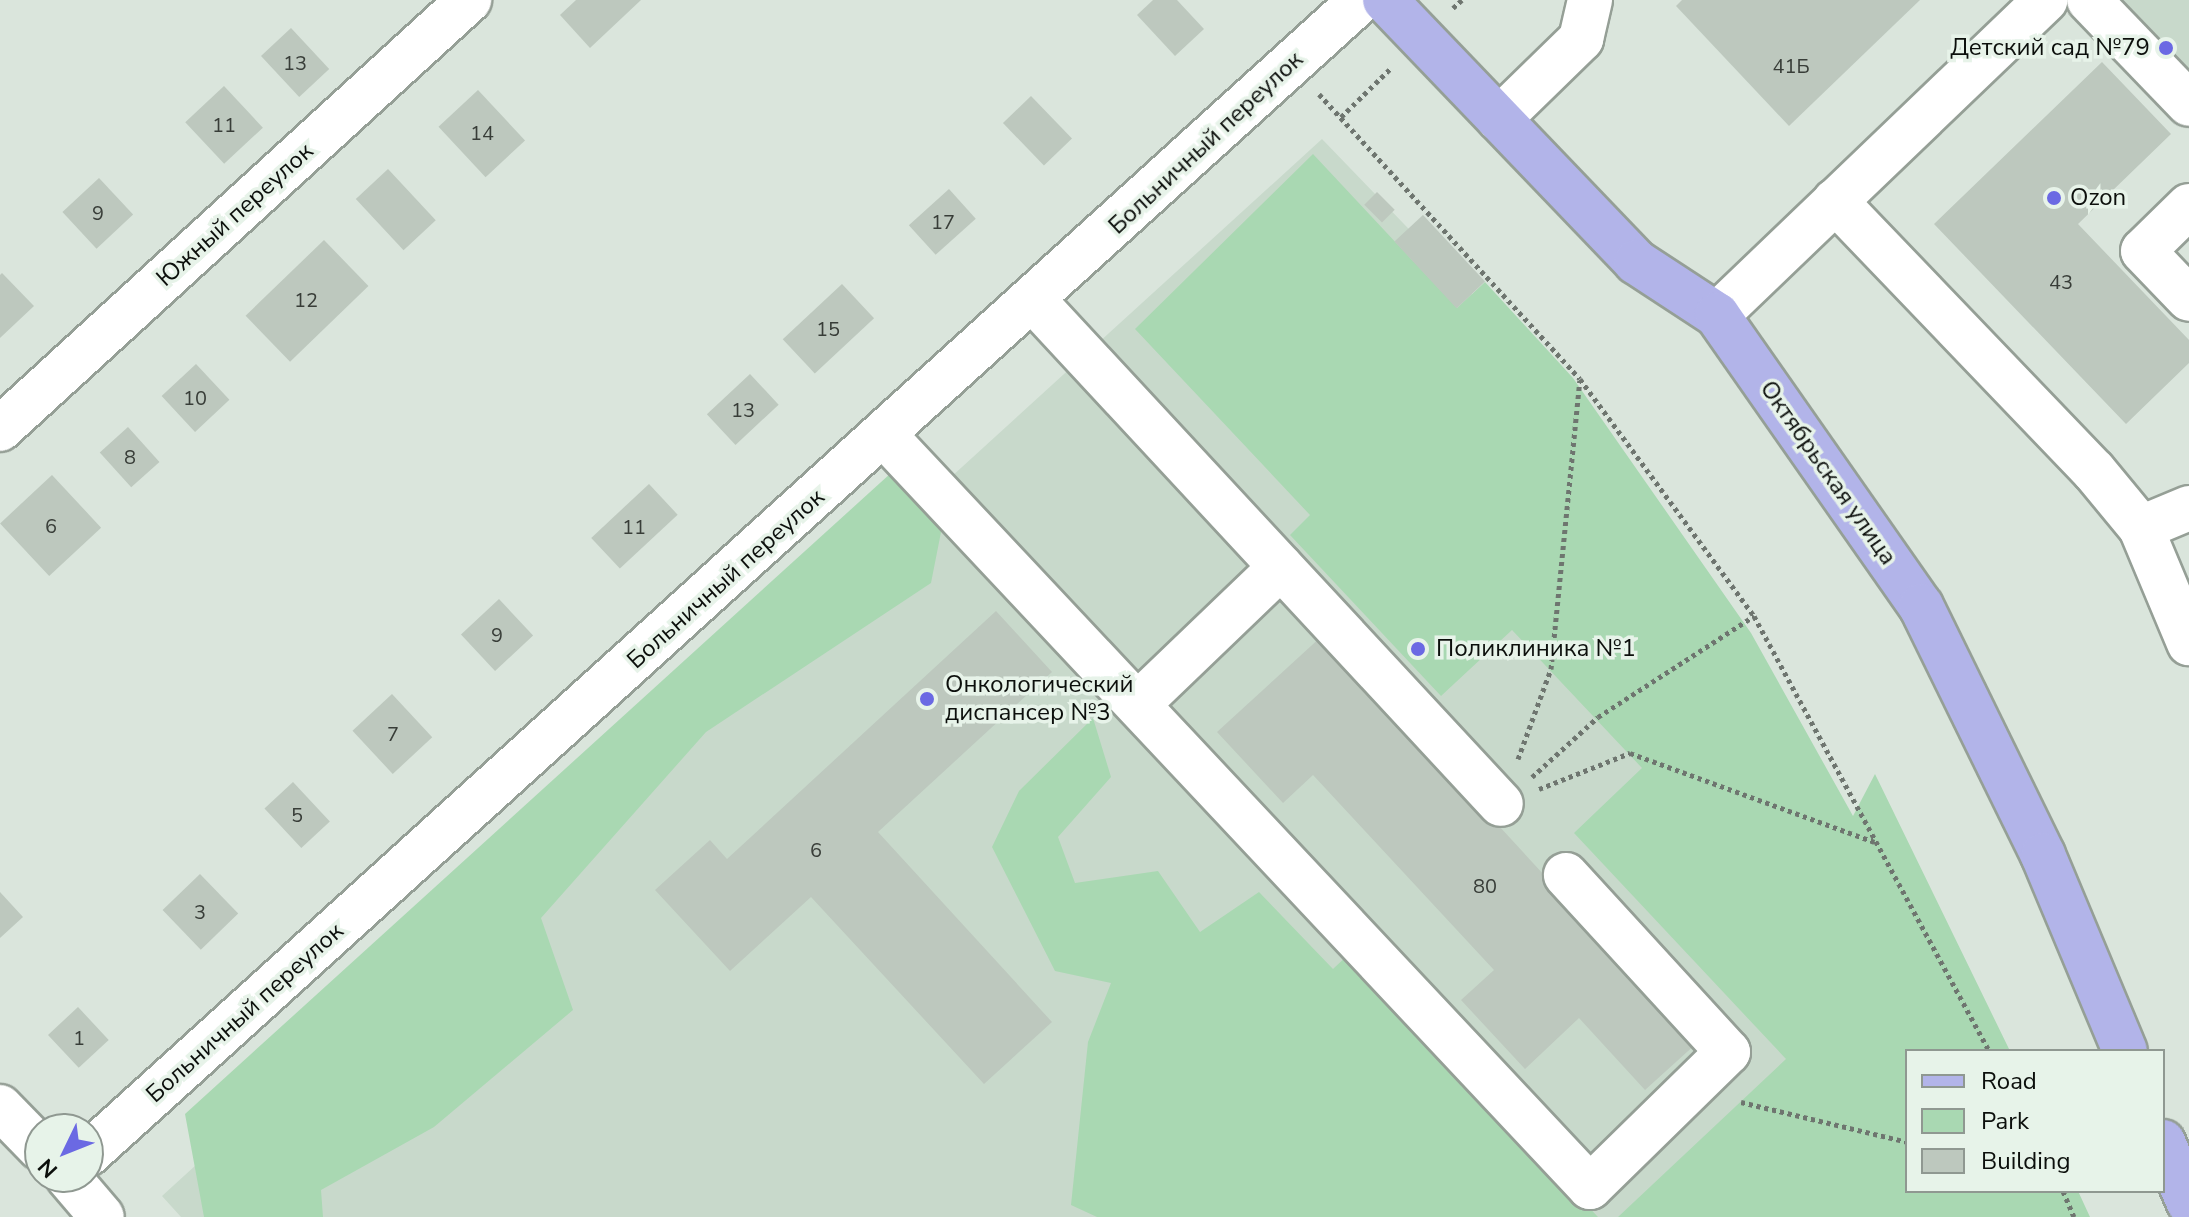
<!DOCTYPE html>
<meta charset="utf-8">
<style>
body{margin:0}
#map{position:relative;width:2189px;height:1217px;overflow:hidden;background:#dae5dc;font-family:"Nunito Sans",sans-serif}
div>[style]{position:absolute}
.built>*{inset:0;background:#c8d9cb}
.green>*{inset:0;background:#a9d8b2}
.building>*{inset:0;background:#bdc8be;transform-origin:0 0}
.path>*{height:5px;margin-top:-2.5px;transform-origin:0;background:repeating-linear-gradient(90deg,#6e756f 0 4px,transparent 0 8px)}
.roads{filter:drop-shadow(2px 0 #959f96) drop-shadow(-2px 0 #959f96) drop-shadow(0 2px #959f96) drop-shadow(0 -2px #959f96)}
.minor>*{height:44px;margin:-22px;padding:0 22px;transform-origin:22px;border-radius:22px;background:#fff}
.major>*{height:44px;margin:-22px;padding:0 22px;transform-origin:22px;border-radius:22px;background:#b2b4e9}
.dots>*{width:22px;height:22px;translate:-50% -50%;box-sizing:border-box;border:4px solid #e7f3e9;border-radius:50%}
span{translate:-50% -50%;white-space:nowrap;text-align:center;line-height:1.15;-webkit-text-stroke:7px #e7f3e9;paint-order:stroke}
.number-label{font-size:20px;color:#383d38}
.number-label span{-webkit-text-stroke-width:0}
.poi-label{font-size:24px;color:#0c0f0c}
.right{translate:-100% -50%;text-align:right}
.left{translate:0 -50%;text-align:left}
.street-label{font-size:24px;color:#0c0f0c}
.legend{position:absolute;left:1905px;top:1049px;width:260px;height:144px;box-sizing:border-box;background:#e7f3e9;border:2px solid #8f9891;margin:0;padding:10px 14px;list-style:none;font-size:24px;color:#0c0f0c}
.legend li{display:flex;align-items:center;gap:16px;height:40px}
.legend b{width:40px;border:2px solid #8f9891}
.north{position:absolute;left:24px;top:1113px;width:80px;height:80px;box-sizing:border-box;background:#e7f3e9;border:2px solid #8f9891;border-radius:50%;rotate:227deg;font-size:22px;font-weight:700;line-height:32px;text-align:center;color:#0c0f0c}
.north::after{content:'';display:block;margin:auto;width:28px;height:36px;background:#6b69e3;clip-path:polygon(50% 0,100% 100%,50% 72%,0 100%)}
</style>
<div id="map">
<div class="built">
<i style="clip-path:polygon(2096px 0,2189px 0,2189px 97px)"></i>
<i style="clip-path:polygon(1322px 139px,1621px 449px,1907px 1051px,1907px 1191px,1944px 1217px,181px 1217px,162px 1196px)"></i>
</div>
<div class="green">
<i style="clip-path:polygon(1313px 154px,1457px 308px,1485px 282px,1573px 378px,1751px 633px,1853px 816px,1875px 774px,2010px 1051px,1907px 1051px,1907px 1191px,2078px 1191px,2090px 1217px,1618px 1217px,1786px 1059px,1574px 833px,1642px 768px,1512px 630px,1441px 696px,1290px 535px,1310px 515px,1135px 329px)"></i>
<i style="clip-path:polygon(891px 473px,943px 522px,931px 583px,706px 732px,541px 918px,573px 1010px,434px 1127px,321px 1190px,323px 1217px,204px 1217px,185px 1114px)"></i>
<i style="clip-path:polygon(1093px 718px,1111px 777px,1058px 837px,1075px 883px,1158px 871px,1200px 932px,1259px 892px,1333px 969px,1350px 953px,1598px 1217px,1097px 1217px,1071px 1205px,1088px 1042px,1111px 983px,1055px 971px,992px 847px,1019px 791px)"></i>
</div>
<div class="building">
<i style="clip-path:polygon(576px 0,641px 0,590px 48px,560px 15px)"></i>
<i style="clip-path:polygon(1153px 0,1177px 0,1204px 29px,1175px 56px,1137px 15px)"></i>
<i style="clip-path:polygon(1682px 0,1920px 0,1789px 126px,1676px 6px)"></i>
<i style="left:291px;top:28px;width:56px;height:41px;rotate:47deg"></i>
<i style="clip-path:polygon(2102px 62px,2171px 134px,2078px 224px,2189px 340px,2189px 363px,2126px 424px,1934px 224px)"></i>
<i style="left:224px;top:86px;width:57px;height:53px;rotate:47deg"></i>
<i style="left:478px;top:90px;width:69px;height:54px;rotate:47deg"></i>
<i style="left:1031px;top:96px;width:59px;height:39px;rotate:46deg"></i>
<i style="left:388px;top:169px;width:70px;height:44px;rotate:47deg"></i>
<i style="left:99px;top:178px;width:50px;height:50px;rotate:47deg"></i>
<i style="left:949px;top:189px;width:40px;height:54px;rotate:48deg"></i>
<i style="left:1377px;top:192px;width:25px;height:18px;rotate:45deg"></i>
<i style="left:1423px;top:215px;width:91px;height:39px;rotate:47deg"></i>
<i style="left:324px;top:240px;width:64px;height:109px;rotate:46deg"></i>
<i style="clip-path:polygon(2px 273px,34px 306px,0 338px,0 275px)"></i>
<i style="left:842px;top:284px;width:47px;height:81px;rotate:47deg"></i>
<i style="left:196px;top:364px;width:49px;height:47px;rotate:47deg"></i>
<i style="left:750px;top:374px;width:42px;height:59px;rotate:47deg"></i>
<i style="left:128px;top:427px;width:47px;height:38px;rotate:48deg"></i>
<i style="left:52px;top:475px;width:72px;height:71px;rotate:47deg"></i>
<i style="left:649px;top:484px;width:42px;height:79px;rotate:47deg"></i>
<i style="left:499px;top:599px;width:50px;height:52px;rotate:47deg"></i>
<i style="clip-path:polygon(996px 611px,1052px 672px,878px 832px,1052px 1022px,984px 1084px,811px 897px,730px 971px,655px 890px,710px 840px,727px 859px)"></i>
<i style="clip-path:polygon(1323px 635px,1698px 1042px,1645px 1090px,1579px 1018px,1525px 1069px,1461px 1000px,1494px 970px,1313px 775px,1283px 803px,1217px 732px)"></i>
<i style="left:392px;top:694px;width:59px;height:54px;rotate:47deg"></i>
<i style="left:293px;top:782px;width:54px;height:39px;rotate:47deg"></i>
<i style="left:200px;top:874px;width:55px;height:52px;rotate:46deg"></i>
<i style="clip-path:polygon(0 892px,23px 917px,0 938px)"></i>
<i style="left:78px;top:1007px;width:45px;height:41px;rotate:47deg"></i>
</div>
<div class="path">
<i style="left:1453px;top:8px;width:12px;rotate:-42deg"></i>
<i style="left:1319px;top:94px;width:386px;rotate:47.5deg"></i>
<i style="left:1580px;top:379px;width:294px;rotate:53.7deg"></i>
<i style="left:1754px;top:616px;width:494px;rotate:61.6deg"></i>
<i style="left:1341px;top:117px;width:70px;rotate:-44.4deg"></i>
<i style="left:1518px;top:759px;width:96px;rotate:-69.9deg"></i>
<i style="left:1551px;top:669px;width:290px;rotate:-84.3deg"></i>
<i style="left:1532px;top:777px;width:89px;rotate:-42.3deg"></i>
<i style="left:1598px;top:717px;width:186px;rotate:-32.9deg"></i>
<i style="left:1539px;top:789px;width:98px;rotate:-21.6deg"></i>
<i style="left:1630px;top:753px;width:260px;rotate:20deg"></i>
<i style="left:1741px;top:1102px;width:171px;rotate:13.5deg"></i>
<i style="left:2063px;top:1191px;width:28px;rotate:67deg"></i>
</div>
<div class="roads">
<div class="minor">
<i style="left:2089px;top:0;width:144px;rotate:46.1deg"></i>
<i style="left:1499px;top:119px;width:115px;rotate:-44.3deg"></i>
<i style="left:1581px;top:39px;width:40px;rotate:-77deg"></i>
<i style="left:1835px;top:201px;width:374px;rotate:46.2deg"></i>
<i style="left:2094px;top:471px;width:74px;rotate:50.5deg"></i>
<i style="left:2141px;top:528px;width:125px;rotate:67.3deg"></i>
<i style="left:2189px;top:206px;width:64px;rotate:135.6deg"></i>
<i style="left:2143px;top:251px;width:66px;rotate:46.2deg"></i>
<i style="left:1034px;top:301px;width:686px;rotate:47.13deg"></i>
<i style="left:1717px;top:315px;width:455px;rotate:-43.8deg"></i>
<i style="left:0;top:429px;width:636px;rotate:-42.45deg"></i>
<i style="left:885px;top:436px;width:1030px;rotate:46.81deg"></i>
<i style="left:1590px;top:1187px;width:193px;rotate:-44.4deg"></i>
<i style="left:1728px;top:1052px;width:240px;rotate:-132.5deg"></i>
<i style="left:2141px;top:528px;width:52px;rotate:-22.6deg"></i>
<i style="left:1138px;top:704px;width:198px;rotate:-43.8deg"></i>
<i style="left:0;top:1107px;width:57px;rotate:45.7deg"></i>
<i style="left:88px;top:1154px;width:1718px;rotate:-42.19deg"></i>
<i style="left:68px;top:1177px;width:52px;rotate:49.6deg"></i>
</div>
<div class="major">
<i style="left:1385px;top:0;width:363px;rotate:46.2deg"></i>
<i style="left:1636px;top:262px;width:97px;rotate:33.2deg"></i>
<i style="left:1717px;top:315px;width:355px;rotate:55deg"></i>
<i style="left:1921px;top:606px;width:277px;rotate:63.9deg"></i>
<i style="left:2043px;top:855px;width:212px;rotate:67.3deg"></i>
<i style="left:2163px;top:1142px;width:66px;rotate:66.9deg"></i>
</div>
</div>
<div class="dots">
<i style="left:2166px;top:48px;background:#6b69e3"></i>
<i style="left:2054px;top:198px;background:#6b69e3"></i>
<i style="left:1418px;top:649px;background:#6b69e3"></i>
<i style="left:927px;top:699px;background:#6b69e3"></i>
</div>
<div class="number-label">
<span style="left:295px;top:63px">13</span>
<span style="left:1791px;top:66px">41Б</span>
<span style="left:224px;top:125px">11</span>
<span style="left:482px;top:133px">14</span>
<span style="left:98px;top:213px">9</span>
<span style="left:943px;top:222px">17</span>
<span style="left:2061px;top:282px">43</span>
<span style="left:306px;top:300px">12</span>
<span style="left:828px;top:329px">15</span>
<span style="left:195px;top:398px">10</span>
<span style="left:743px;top:410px">13</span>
<span style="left:130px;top:457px">8</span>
<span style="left:51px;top:526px">6</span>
<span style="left:634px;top:527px">11</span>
<span style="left:497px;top:635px">9</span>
<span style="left:393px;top:734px">7</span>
<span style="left:297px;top:815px">5</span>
<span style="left:816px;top:850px">6</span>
<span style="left:1485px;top:886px">80</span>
<span style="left:200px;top:912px">3</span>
<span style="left:79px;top:1038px">1</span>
</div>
<div class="poi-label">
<span class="right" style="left:2150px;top:48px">Детский сад №79</span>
<span class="left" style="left:2070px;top:198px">Ozon</span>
<span class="left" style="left:1436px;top:649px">Поликлиника №1</span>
<span class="left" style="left:945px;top:699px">Онкологический<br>диспансер №3</span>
</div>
<div class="street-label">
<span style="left:1206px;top:143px;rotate:-43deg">Больничный переулок</span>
<span style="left:235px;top:215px;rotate:-42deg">Южный переулок</span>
<span style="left:1828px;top:473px;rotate:55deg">Октябрьская улица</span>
<span style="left:726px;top:579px;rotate:-42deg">Больничный переулок</span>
<span style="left:245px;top:1013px;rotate:-42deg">Больничный переулок</span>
</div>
<ul class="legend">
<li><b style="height:10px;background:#b2b4e9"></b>Road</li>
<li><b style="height:22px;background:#a9d8b2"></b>Park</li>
<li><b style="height:22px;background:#bdc8be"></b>Building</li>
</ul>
<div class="north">N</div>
</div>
